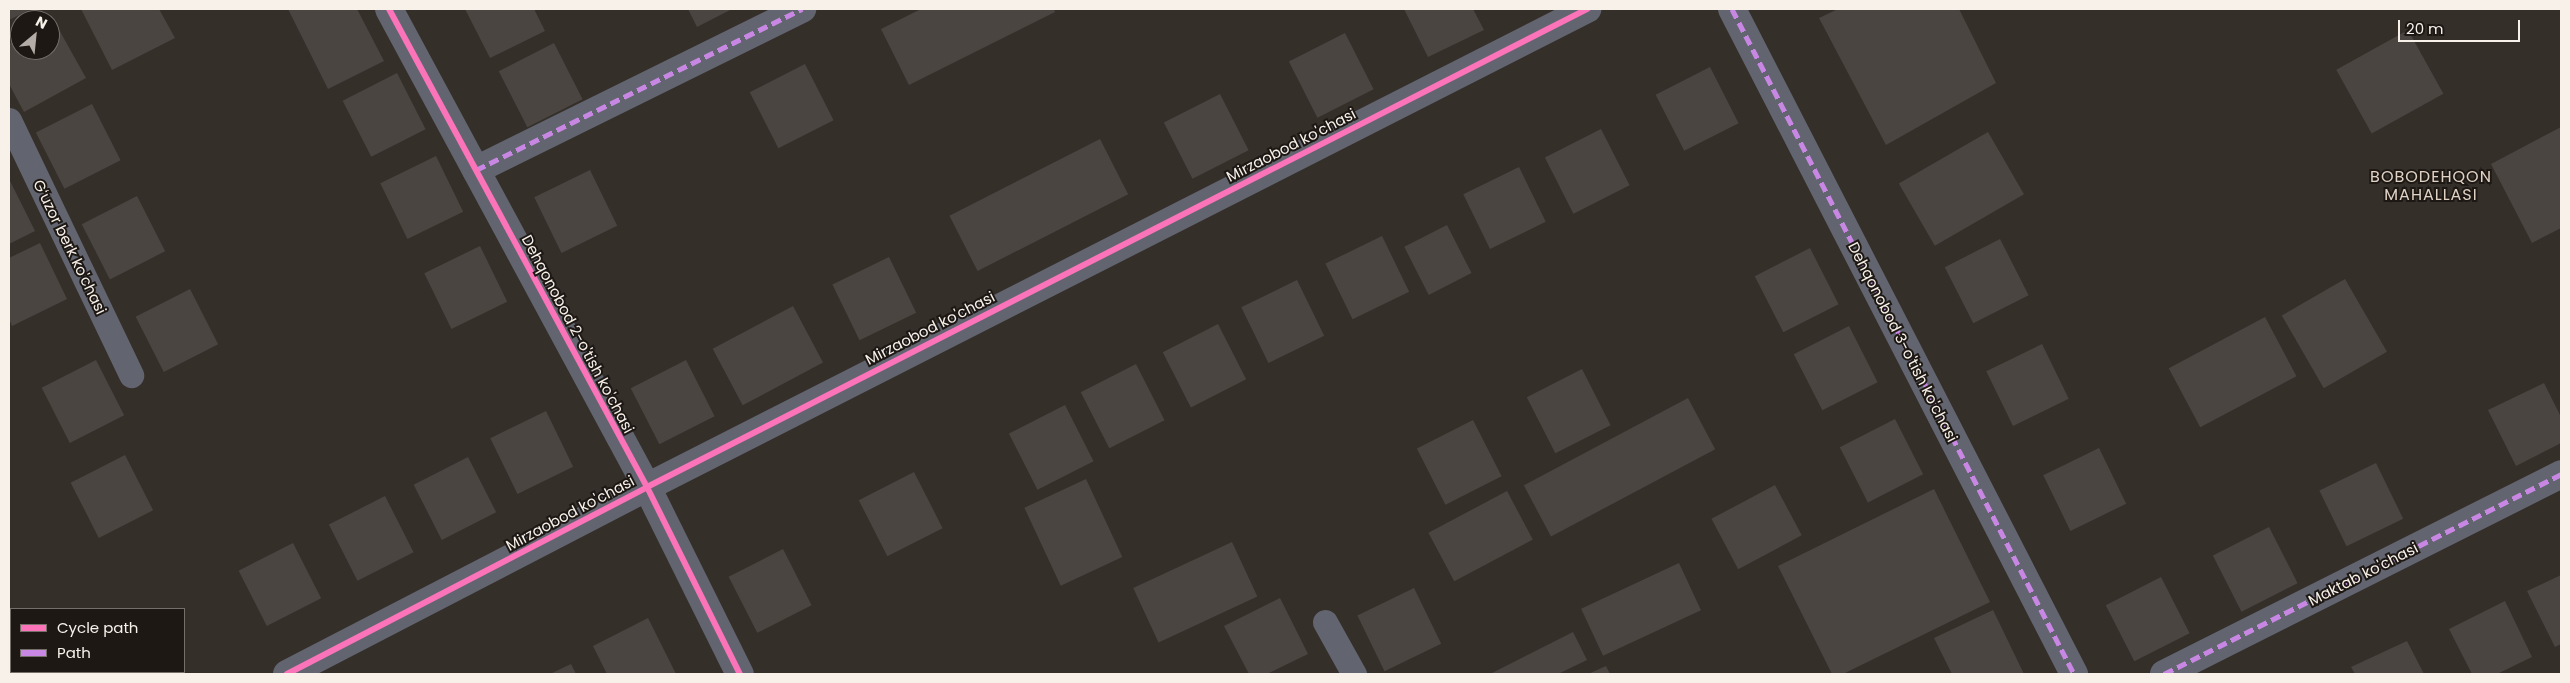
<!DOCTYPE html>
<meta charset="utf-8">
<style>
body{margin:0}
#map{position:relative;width:2570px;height:683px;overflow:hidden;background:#352f2a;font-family:Poppins,sans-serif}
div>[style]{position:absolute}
.building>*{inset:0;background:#4a4540;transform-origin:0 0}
.lane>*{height:25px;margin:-12.5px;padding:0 12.5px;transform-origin:12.5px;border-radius:12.5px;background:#626570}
.street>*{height:28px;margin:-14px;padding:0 14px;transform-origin:14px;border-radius:14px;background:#626570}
.quiet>*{height:5px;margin-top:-2.5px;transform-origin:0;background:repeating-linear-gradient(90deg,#c787e3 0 10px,transparent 0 15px)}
.cycleway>*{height:6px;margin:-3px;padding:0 3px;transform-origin:3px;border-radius:3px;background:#fb73b8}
span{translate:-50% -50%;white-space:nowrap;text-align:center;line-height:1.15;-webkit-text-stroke:4px #1d1814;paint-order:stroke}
.street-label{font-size:15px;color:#f8f1ea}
.neighbourhood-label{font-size:16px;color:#e0d2c5;letter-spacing:1px}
.frame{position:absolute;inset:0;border:10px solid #f8f1ea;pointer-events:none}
.legend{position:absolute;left:10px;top:608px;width:175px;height:65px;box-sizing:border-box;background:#1d1814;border:1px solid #756f6a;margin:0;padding:6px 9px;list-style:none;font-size:15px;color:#f8f1ea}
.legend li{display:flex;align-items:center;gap:10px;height:25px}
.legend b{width:25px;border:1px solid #756f6a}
.north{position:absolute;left:10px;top:10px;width:50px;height:50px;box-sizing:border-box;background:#1d1814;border:1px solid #756f6a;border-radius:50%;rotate:28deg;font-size:14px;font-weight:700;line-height:20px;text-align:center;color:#f8f1ea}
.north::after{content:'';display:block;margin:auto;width:18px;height:22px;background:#b4ada7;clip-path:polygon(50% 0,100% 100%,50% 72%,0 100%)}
.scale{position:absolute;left:2398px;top:20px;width:122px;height:22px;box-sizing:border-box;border:2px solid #f8f1ea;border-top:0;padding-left:6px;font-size:15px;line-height:18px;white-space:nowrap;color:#f8f1ea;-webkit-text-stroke:4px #1d1814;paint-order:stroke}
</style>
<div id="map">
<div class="building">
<i style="clip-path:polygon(9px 9px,31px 9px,9px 20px)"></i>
<i style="clip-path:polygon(81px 9px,159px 9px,175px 38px,112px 70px)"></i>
<i style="clip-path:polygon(288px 9px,357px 9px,384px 61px,328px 89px)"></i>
<i style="clip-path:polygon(465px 9px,534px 9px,545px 31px,490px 58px)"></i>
<i style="clip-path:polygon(688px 9px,732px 9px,697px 27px)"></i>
<i style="clip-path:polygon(921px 9px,1054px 9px,1055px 12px,909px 85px,881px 29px)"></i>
<i style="clip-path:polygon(1404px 9px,1473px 9px,1484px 30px,1428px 57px)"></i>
<i style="clip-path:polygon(1838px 9px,1959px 9px,1996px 83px,1886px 145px,1819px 18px)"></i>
<i style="clip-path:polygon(53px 19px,86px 78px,24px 112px,9px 84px,9px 44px,20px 38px,20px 50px,50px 50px,50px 21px)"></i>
<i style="left:2408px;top:30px;width:73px;height:82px;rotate:61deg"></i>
<i style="left:1345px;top:33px;width:63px;height:63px;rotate:63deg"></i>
<i style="left:554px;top:43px;width:63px;height:62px;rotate:63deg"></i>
<i style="left:805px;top:64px;width:63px;height:62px;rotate:63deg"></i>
<i style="left:1710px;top:67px;width:63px;height:61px;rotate:63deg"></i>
<i style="left:397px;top:73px;width:63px;height:61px;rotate:63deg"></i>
<i style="left:1220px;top:94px;width:63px;height:63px;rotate:63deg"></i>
<i style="left:92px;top:104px;width:63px;height:63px;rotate:63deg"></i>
<i style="clip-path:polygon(2561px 127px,2561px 228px,2532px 243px,2491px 164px)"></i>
<i style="left:1601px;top:129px;width:63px;height:63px;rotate:63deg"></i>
<i style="left:1988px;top:132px;width:72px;height:103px;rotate:60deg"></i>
<i style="left:1100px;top:139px;width:62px;height:169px;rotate:63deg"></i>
<i style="left:436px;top:156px;width:62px;height:62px;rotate:64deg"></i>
<i style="left:1519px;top:167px;width:61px;height:62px;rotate:64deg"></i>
<i style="left:590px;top:170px;width:62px;height:62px;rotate:64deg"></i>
<i style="clip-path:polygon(9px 179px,35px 231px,9px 244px)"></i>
<i style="left:137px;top:196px;width:62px;height:62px;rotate:63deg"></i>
<i style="left:1447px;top:225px;width:54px;height:48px;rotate:63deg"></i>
<i style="left:1382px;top:236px;width:62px;height:63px;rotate:64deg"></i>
<i style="left:2000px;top:239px;width:63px;height:62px;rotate:63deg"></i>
<i style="clip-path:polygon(40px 243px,67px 299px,12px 326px,9px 319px,9px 258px)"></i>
<i style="left:480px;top:246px;width:62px;height:62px;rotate:64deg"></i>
<i style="left:1810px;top:248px;width:63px;height:62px;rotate:63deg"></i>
<i style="left:889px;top:257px;width:62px;height:63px;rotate:64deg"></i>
<i style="left:2345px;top:279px;width:84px;height:73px;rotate:60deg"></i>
<i style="left:1297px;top:280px;width:62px;height:62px;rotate:64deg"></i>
<i style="left:190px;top:289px;width:62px;height:61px;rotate:63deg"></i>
<i style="left:793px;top:306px;width:64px;height:91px;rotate:62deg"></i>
<i style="left:2265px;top:317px;width:67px;height:109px;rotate:62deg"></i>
<i style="left:1218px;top:324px;width:62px;height:62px;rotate:63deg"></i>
<i style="left:1849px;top:326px;width:63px;height:62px;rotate:63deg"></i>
<i style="left:2042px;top:344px;width:61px;height:62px;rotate:64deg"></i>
<i style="left:96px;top:360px;width:62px;height:61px;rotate:63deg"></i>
<i style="left:686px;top:360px;width:63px;height:62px;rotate:63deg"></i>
<i style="left:1136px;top:364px;width:63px;height:62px;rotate:63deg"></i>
<i style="left:1582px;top:369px;width:63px;height:62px;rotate:63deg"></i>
<i style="clip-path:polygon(2544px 383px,2561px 417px,2561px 443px,2516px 466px,2488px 410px)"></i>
<i style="left:1688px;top:398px;width:58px;height:186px;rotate:62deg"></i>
<i style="left:1065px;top:405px;width:63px;height:63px;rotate:63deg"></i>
<i style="left:546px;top:411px;width:62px;height:62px;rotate:64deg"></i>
<i style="left:1895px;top:419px;width:62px;height:62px;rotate:63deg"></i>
<i style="left:1473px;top:420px;width:63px;height:63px;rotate:63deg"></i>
<i style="left:2099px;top:448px;width:62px;height:62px;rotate:64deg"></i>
<i style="left:125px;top:455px;width:62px;height:61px;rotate:63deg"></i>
<i style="left:468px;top:457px;width:62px;height:61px;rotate:63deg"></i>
<i style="left:2376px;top:463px;width:62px;height:63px;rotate:64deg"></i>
<i style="left:914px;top:472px;width:63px;height:62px;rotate:63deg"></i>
<i style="left:1086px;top:479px;width:86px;height:68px;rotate:65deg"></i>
<i style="left:1775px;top:485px;width:57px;height:72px;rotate:62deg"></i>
<i style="clip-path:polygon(1934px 489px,1990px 602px,1843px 674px,1832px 674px,1778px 566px)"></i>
<i style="left:1507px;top:491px;width:55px;height:89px;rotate:62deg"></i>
<i style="left:385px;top:496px;width:63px;height:63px;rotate:63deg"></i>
<i style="left:2269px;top:527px;width:63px;height:63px;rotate:63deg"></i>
<i style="left:1232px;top:542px;width:60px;height:109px;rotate:65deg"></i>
<i style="left:293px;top:543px;width:62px;height:61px;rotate:63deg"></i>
<i style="left:783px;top:549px;width:63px;height:61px;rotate:63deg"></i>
<i style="left:1679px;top:563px;width:52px;height:108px;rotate:65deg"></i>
<i style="clip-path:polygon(2561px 575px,2561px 644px,2555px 647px,2527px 591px)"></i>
<i style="left:2161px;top:577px;width:63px;height:62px;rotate:63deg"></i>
<i style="left:1414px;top:588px;width:62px;height:63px;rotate:64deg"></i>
<i style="clip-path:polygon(1280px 598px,1308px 654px,1267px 674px,1249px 674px,1224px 626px)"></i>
<i style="clip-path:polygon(2505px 601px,2532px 657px,2497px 674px,2472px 674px,2449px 629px)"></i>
<i style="clip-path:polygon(1993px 610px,2024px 674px,1952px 674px,1934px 638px)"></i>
<i style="clip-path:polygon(648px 618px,676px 674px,607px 674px,593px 646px)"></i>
<i style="clip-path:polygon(1573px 632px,1587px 660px,1558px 674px,1490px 674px)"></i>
<i style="clip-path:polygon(2407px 641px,2424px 674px,2355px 674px,2351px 667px)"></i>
<i style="clip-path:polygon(571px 664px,576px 674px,550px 674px)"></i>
<i style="clip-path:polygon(1606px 666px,1610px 674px,1588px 674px)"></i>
<i style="left:76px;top:672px;width:69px;height:2px"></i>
</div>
<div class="lane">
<i style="left:9px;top:120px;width:283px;rotate:64.4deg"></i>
<i style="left:1325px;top:622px;width:60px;rotate:60.9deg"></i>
</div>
<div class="street">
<i style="left:389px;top:9px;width:543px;rotate:61.64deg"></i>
<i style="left:647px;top:487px;width:209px;rotate:63.6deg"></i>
<i style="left:1732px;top:9px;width:748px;rotate:62.78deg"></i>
<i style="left:476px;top:170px;width:364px;rotate:-26.3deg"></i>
<i style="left:287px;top:674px;width:406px;rotate:-27.4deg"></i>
<i style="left:647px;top:487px;width:1055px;rotate:-26.95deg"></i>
<i style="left:2164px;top:674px;width:445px;rotate:-26.7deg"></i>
</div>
<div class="quiet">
<i style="left:1732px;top:9px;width:748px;rotate:62.78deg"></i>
<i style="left:476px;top:170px;width:364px;rotate:-26.3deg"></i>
<i style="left:2164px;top:674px;width:445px;rotate:-26.7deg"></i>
</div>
<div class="cycleway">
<i style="left:389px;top:9px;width:543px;rotate:61.64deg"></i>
<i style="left:647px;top:487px;width:209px;rotate:63.6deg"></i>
<i style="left:287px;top:674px;width:406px;rotate:-27.4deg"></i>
<i style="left:647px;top:487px;width:1055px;rotate:-26.95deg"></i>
</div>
<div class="street-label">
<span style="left:1291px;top:145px;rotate:-27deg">Mirzaobod ko'chasi</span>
<span style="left:70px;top:247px;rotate:64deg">Gʻuzor berk ko'chasi</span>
<span style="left:930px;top:328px;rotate:-27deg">Mirzaobod ko'chasi</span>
<span style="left:578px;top:334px;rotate:62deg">Dehqonobod 2-o'tish ko'chasi</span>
<span style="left:1903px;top:342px;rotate:63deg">Dehqonobod 3-o'tish ko'chasi</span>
<span style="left:570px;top:513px;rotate:-28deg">Mirzaobod ko'chasi</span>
<span style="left:2363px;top:574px;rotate:-27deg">Maktab ko'chasi</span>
</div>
<div class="neighbourhood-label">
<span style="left:2431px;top:186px">BOBODEHQON<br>MAHALLASI</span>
</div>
<div class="frame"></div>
<ul class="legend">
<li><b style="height:6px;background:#fb73b8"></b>Cycle path</li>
<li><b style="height:6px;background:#c787e3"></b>Path</li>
</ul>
<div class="north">N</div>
<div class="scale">20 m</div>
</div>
